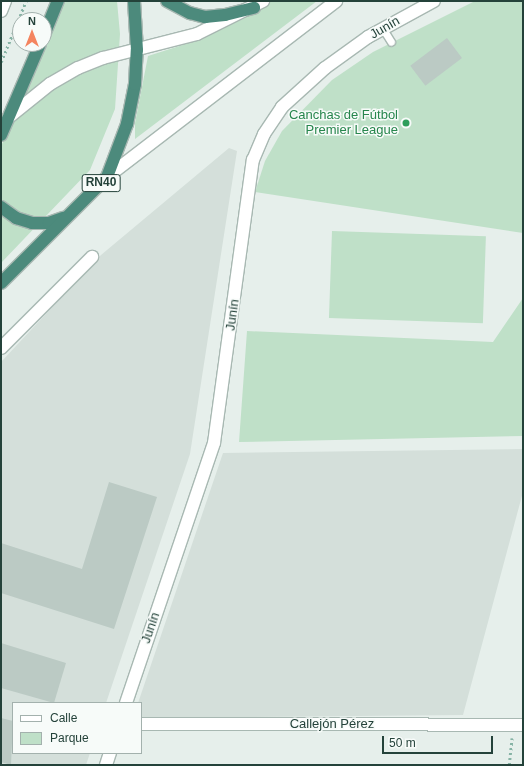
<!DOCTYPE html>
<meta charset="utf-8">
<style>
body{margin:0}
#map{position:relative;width:524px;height:766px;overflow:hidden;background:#e6efeb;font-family:Helvetica,sans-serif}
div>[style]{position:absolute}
.built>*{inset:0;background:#d4dfda}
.green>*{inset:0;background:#bfe0c8;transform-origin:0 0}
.building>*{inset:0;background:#bbcac4;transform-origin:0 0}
.path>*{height:2.5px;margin-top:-1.25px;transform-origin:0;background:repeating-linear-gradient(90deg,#86b3a5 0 2px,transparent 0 5px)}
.roads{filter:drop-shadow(1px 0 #a8b8b2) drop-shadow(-1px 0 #a8b8b2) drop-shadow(0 1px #a8b8b2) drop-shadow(0 -1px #a8b8b2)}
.service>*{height:7px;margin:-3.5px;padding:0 3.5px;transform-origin:3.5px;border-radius:3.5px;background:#fff}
.minor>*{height:12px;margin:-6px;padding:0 6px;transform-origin:6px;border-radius:6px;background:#fff}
.secondary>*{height:12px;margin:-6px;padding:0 6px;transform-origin:6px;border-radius:6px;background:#fff}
.trunk>*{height:12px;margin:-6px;padding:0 6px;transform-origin:6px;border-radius:6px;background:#4c8a7c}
.dots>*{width:11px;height:11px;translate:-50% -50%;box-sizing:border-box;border:2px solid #f7fbf9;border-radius:50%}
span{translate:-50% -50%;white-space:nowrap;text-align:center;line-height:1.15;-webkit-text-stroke:3px #f7fbf9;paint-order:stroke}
.shield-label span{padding:1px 3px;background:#f7fbf9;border:1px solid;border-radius:3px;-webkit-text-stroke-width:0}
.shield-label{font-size:12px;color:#24423a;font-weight:700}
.street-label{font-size:13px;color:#24423a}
.leisure-label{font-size:13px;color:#27864d}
.right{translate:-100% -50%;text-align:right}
.frame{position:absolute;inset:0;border:2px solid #24423a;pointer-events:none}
.legend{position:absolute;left:12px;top:702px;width:130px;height:52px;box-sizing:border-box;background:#f7fbf9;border:1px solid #a3b1ad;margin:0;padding:5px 7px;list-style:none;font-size:12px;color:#24423a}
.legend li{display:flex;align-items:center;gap:8px;height:20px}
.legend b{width:20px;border:1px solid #a3b1ad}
.north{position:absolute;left:12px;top:12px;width:40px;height:40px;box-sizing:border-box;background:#f7fbf9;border:1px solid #a3b1ad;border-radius:50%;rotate:0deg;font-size:11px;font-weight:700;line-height:16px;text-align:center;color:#24423a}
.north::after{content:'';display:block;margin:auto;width:14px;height:18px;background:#f4845f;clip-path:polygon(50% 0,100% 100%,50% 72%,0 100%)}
.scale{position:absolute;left:382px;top:736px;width:111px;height:18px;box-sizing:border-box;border:2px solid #24423a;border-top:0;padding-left:5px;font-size:12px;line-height:14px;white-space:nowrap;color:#24423a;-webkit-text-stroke:3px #f7fbf9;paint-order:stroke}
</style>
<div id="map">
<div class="built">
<i style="clip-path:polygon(229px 148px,237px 151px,190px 454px,106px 703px,13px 703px,13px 753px,90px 753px,86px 765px,1px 765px,1px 362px,101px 255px)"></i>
<i style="clip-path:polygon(523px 449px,523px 492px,463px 715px,141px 718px,141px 703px,138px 703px,223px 453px)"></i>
</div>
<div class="green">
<i style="clip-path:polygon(65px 1px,117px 1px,120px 34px,115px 109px,90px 170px,1px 263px,1px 146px,30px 85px)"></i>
<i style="clip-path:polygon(272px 1px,317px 1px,135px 139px,135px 123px,148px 56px,192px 42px,245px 18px)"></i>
<i style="clip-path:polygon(475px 1px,523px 1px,523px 233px,255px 192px,265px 161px,282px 131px,332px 80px,373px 52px)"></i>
<i style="left:332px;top:231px;width:154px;height:87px;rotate:2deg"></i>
<i style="clip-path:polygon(523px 298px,523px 436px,239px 442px,247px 331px,493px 342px)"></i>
</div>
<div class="building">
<i style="left:447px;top:38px;width:25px;height:46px;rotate:53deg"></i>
<i style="clip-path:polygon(109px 482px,157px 497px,114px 629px,1px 593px,1px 543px,82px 569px)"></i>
<i style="clip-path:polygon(1px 643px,66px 663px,54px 703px,1px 688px)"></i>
<i style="clip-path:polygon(1px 718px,13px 721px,11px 765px,1px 762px)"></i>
</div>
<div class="path">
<i style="left:1px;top:62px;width:66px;rotate:-67.7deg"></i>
<i style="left:509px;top:765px;width:27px;rotate:-84deg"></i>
</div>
<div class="roads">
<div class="service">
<i style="left:383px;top:29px;width:15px;rotate:58deg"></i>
</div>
<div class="minor">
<i style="left:1px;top:11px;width:11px;rotate:-68deg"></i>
<i style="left:1px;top:348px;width:129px;rotate:-45deg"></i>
<i style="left:126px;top:703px;width:274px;rotate:-71.3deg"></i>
<i style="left:214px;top:443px;width:286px;rotate:-82.2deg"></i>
<i style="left:253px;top:160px;width:28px;rotate:-67deg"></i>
<i style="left:264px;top:134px;width:32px;rotate:-56deg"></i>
<i style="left:282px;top:107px;width:58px;rotate:-42.2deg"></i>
<i style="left:325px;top:68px;width:53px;rotate:-35.8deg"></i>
<i style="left:368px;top:37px;width:75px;rotate:-28.6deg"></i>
<i style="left:141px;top:724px;width:382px;rotate:0.1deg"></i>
<i style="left:106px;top:765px;width:13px;rotate:-72deg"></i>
</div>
<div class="secondary">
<i style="left:9px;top:117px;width:53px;rotate:-38.8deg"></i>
<i style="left:50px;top:84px;width:32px;rotate:-30deg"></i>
<i style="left:78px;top:68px;width:27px;rotate:-22deg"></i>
<i style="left:103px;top:58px;width:97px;rotate:-14.3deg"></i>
<i style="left:197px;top:34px;width:74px;rotate:-26.6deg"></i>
<i style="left:107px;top:177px;width:289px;rotate:-37.5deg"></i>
</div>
<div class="trunk">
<i style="left:167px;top:1px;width:26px;rotate:28deg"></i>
<i style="left:190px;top:13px;width:16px;rotate:15deg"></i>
<i style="left:205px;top:17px;width:20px;rotate:-6deg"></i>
<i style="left:225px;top:15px;width:30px;rotate:-14deg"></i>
<i style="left:44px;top:35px;width:37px;rotate:-68deg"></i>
<i style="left:1px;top:135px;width:99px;rotate:-66.8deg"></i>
<i style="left:1px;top:207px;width:19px;rotate:36deg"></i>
<i style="left:16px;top:218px;width:17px;rotate:17deg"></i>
<i style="left:32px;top:223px;width:17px"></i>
<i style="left:49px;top:223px;width:15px;rotate:-20deg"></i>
<i style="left:1px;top:283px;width:150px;rotate:-45deg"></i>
<i style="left:107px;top:177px;width:57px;rotate:-69.3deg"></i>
<i style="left:127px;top:124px;width:41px;rotate:-78.7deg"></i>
<i style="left:135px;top:84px;width:34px;rotate:-87deg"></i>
<i style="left:137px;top:50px;width:49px;rotate:-93.5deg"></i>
</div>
</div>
<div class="dots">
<i style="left:406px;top:123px;background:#2e9e5b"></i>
</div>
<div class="shield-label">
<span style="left:101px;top:183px">RN40</span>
</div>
<div class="street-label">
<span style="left:385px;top:28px;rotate:-30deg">Junín</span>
<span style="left:233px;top:315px;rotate:-82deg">Junín</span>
<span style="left:151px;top:628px;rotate:-71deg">Junín</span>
<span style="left:332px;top:724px">Callejón Pérez</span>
</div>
<div class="leisure-label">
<span class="right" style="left:398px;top:123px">Canchas de Fútbol<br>Premier League</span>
</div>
<div class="frame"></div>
<ul class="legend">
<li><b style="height:5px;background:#fff"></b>Calle</li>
<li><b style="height:11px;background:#bfe0c8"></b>Parque</li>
</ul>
<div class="north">N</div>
<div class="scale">50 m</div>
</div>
